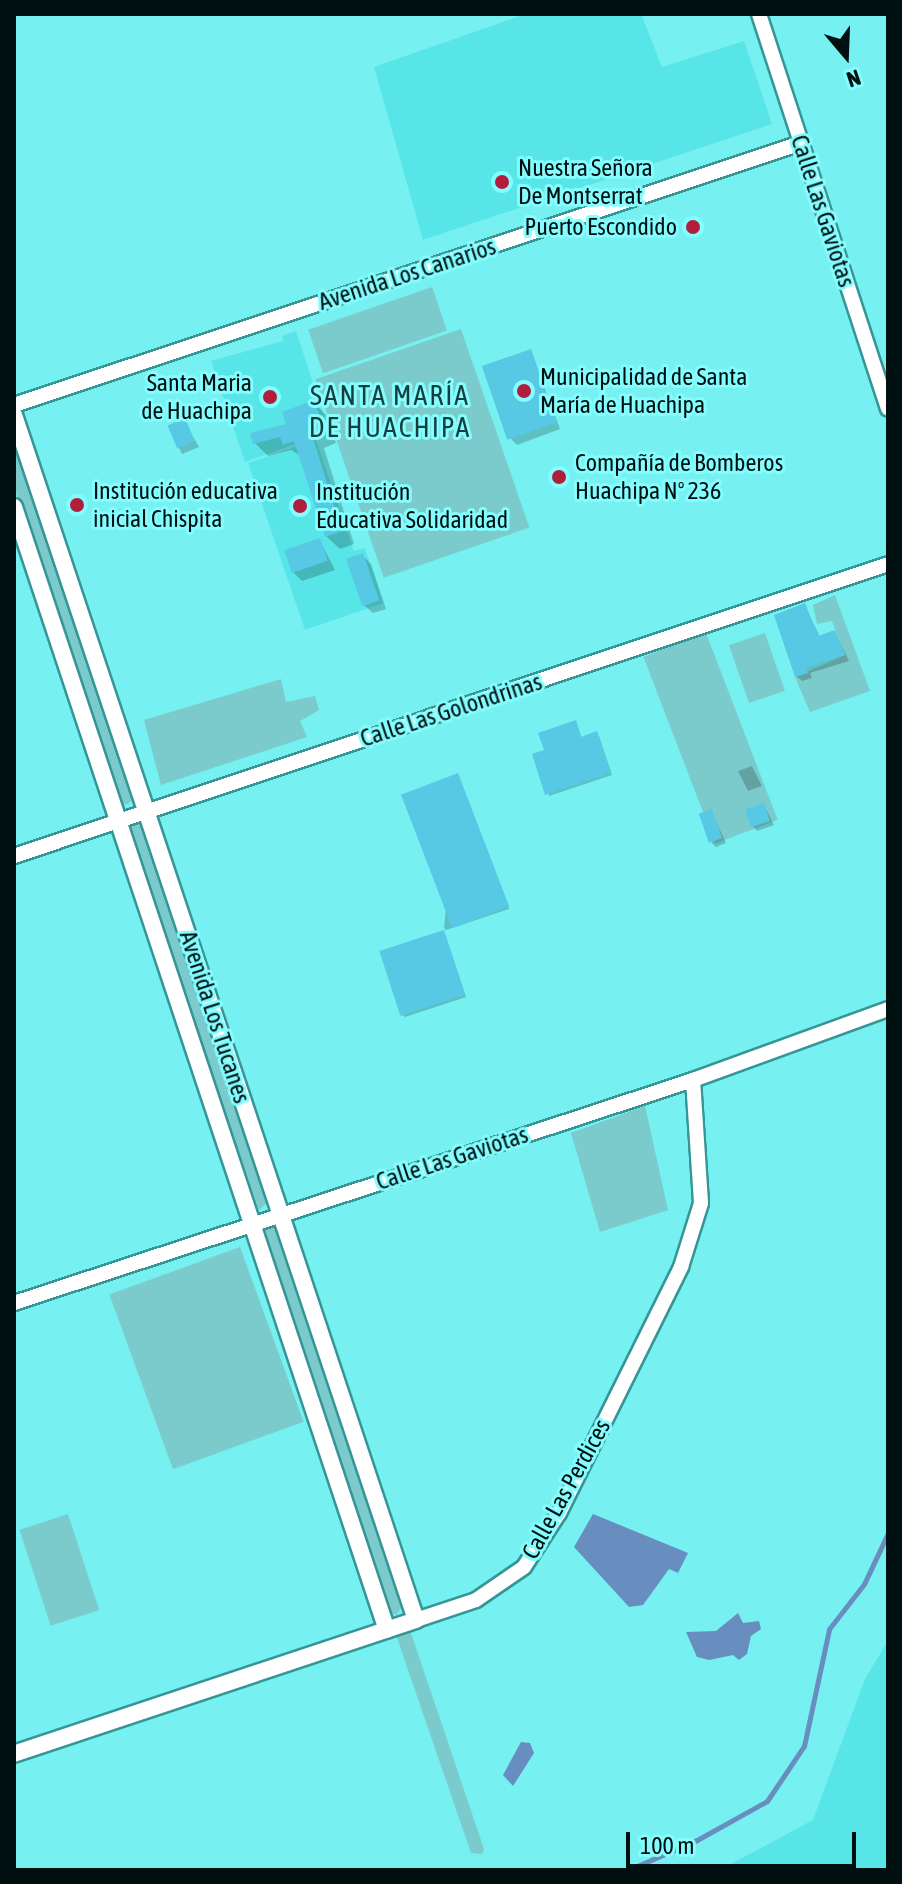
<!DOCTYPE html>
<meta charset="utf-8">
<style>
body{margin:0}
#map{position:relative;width:902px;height:1884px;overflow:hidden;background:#76f0f1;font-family:"Asap Condensed",sans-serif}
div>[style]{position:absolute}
.built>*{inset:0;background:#58e5e7}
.green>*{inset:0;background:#7ccbcc;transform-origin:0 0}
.water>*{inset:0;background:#688dbf}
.shadow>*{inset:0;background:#0003}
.stream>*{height:5px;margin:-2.5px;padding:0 2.5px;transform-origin:2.5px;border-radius:2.5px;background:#688dbf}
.building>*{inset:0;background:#57c9e5;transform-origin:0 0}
.roads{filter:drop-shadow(2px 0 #369596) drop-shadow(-2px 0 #369596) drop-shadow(0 2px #369596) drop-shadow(0 -2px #369596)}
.minor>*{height:14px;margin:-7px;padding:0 7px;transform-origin:7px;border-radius:7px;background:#fff}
.tertiary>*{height:16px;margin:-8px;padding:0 8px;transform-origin:8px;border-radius:8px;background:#fff}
.dots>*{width:22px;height:22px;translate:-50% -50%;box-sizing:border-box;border:4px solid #84fdff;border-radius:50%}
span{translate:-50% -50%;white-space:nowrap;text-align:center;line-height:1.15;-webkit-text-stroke:6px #84fdff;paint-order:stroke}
.poi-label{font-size:24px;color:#000f10}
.left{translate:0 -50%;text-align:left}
.right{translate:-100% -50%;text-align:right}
.street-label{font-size:24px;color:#000f10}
.quarter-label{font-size:28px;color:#173e3f;letter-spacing:2px}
.frame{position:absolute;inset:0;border:16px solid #000f10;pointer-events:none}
.north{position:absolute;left:806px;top:16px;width:80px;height:80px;-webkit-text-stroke:6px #84fdff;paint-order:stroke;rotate:161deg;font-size:22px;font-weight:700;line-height:32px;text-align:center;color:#000f10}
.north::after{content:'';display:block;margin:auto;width:28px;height:36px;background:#000f10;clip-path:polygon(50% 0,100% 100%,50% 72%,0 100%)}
.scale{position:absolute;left:626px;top:1832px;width:230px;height:36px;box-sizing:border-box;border:4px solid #000f10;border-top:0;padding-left:10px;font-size:24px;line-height:28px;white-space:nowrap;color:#000f10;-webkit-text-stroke:6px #84fdff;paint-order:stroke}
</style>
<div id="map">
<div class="built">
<i style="clip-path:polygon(526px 14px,641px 14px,662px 67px,744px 41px,772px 124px,423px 240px,374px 67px)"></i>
<i style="clip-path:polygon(296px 331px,329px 432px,245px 462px,211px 361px,283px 341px,282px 336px)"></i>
<i style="clip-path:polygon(316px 440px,354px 551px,365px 548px,383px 603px,305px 630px,248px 463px)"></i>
<i style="clip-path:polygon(888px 1641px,888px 1870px,720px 1870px,813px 1820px,865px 1679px)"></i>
</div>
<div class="green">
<i style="left:432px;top:287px;width:46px;height:131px;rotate:71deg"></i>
<i style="left:461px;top:329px;width:210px;height:154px;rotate:71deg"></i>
<i style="clip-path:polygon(14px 443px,134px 798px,128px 804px,120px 805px,14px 487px)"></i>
<i style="clip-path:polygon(835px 595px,870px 691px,810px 712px,795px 677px,845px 655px,832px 621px,817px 624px,813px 605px)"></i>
<i style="left:706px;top:633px;width:200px;height:67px;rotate:69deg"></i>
<i style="left:765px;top:633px;width:61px;height:38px;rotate:71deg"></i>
<i style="clip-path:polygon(281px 679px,286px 702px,315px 696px,319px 710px,300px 721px,307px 737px,161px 785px,144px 720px)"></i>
<i style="clip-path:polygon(141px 821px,268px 1202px,259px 1210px,127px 827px)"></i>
<i style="clip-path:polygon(645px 1106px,668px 1210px,600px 1232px,571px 1133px)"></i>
<i style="clip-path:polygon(274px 1224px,404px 1605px,396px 1615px,388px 1612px,262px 1228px)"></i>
<i style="left:240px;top:1247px;width:186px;height:139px;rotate:70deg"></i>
<i style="left:68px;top:1514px;width:101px;height:51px;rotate:72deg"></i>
<i style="clip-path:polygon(409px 1627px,484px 1849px,482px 1854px,471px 1853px,396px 1635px)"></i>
</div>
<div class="water">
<i style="clip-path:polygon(593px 1514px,688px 1553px,678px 1573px,669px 1569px,643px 1605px,629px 1607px,574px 1547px)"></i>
<i style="clip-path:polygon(738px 1613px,743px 1623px,759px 1621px,761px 1629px,751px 1636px,747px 1654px,739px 1660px,733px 1655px,709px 1660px,697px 1657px,686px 1632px,716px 1631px)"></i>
<i style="clip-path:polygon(521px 1742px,530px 1743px,534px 1753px,513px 1786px,503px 1775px)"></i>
</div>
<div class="shadow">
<i style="clip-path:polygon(531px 351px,560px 429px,517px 445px,511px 439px)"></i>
<i style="clip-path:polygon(313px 402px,326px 415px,336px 443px,324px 448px,354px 544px,340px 549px,326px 536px,301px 456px,291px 450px,268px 456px,255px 443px,289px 425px)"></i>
<i style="clip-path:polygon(184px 421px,199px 447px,182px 454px,169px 427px)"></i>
<i style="clip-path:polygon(320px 541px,335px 570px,302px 581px,293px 572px)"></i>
<i style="clip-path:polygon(362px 555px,371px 564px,386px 609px,373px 613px,364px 605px)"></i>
<i style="clip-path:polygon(805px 606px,820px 637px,835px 632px,849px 661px,810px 673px,812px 678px,802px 681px,796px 676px)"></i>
<i style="clip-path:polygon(577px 724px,582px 739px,599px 736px,612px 775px,549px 796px,546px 751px)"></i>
<i style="clip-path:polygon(752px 766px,762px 786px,748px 791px,738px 771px)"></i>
<i style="clip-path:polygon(459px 778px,509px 909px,446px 930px,444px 928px)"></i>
<i style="clip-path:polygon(764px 805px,774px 825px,757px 831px,753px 826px)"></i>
<i style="clip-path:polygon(711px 811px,726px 843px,716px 847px,710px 841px)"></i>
<i style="clip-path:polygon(445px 934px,466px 997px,405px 1017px,402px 1015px)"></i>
</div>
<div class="stream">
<i style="left:628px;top:1870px;width:75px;rotate:-23.5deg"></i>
<i style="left:697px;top:1840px;width:80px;rotate:-29.1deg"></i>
<i style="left:767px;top:1801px;width:66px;rotate:-56.1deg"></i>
<i style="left:804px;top:1746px;width:120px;rotate:-77.9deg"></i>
<i style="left:829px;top:1629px;width:57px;rotate:-52.1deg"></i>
<i style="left:864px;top:1584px;width:56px;rotate:-64.8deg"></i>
</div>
<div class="building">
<i style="left:531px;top:349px;width:78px;height:52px;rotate:71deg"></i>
<i style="clip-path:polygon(314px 400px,325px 430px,312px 435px,342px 531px,325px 537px,294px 441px,283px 445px,280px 437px,253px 444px,250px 433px,286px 424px,282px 412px)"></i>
<i style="left:185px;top:418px;width:25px;height:19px;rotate:67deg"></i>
<i style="left:320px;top:538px;width:24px;height:38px;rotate:71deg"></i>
<i style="left:363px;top:553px;width:50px;height:18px;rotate:71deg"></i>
<i style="clip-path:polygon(805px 603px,818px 636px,835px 630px,845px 655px,806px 668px,808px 673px,795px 677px,774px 615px)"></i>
<i style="clip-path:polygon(576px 720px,581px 737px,597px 731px,611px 773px,545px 795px,532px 754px,544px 750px,538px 733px)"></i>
<i style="left:458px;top:773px;width:143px;height:61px;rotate:69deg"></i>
<i style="left:764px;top:803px;width:19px;height:20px;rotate:72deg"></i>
<i style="left:712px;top:809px;width:31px;height:14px;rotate:71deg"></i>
<i style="left:444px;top:930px;width:68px;height:68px;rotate:72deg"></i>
</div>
<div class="roads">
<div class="minor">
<i style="left:759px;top:14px;width:415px;rotate:71.9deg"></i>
<i style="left:14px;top:405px;width:829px;rotate:-18.41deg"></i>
<i style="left:14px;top:856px;width:921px;rotate:-18.47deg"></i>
<i style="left:14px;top:1303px;width:715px;rotate:-18.18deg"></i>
<i style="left:693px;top:1080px;width:208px;rotate:-20deg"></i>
<i style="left:416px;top:1620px;width:63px;rotate:-18.4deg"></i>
<i style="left:476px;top:1600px;width:58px;rotate:-34.5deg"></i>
<i style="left:524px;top:1567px;width:64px;rotate:-57.1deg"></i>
<i style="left:559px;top:1513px;width:275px;rotate:-63.6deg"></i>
<i style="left:681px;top:1267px;width:67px;rotate:-72.6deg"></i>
<i style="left:701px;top:1203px;width:123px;rotate:-93.7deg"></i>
</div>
<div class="tertiary">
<i style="left:14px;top:415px;width:1270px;rotate:71.55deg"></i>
<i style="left:416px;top:1620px;width:424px;rotate:161.6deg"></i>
<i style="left:14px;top:507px;width:1183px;rotate:71.63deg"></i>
</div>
</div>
<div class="dots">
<i style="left:502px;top:182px;background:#b11e3c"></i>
<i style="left:693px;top:227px;background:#b11e3c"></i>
<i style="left:524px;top:391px;background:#b11e3c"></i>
<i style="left:270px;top:397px;background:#b11e3c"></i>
<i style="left:559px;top:477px;background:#b11e3c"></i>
<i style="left:77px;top:505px;background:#b11e3c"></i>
<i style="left:300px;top:506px;background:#b11e3c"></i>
</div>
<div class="poi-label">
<span class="left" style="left:518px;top:182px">Nuestra Señora<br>De Montserrat</span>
<span class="right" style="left:677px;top:227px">Puerto Escondido</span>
<span class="left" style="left:540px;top:391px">Municipalidad de Santa<br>María de Huachipa</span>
<span class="right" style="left:252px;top:397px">Santa Maria<br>de Huachipa</span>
<span class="left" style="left:575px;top:477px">Compañía de Bomberos<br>Huachipa Nº 236</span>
<span class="left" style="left:93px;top:505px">Institución educativa<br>inicial Chispita</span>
<span class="left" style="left:316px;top:506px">Institución<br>Educativa Solidaridad</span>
</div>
<div class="street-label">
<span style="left:823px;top:211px;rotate:72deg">Calle Las Gaviotas</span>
<span style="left:407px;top:274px;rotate:-18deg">Avenida Los Canarios</span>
<span style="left:451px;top:710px;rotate:-18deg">Calle Las Golondrinas</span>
<span style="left:215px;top:1017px;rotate:72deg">Avenida Los Tucanes</span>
<span style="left:452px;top:1158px;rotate:-18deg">Calle Las Gaviotas</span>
<span style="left:566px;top:1489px;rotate:-61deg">Calle Las Perdices</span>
</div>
<div class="quarter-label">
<span style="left:390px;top:411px">SANTA MARÍA<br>DE HUACHIPA</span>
</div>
<div class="frame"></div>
<div class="north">N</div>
<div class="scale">100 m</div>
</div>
